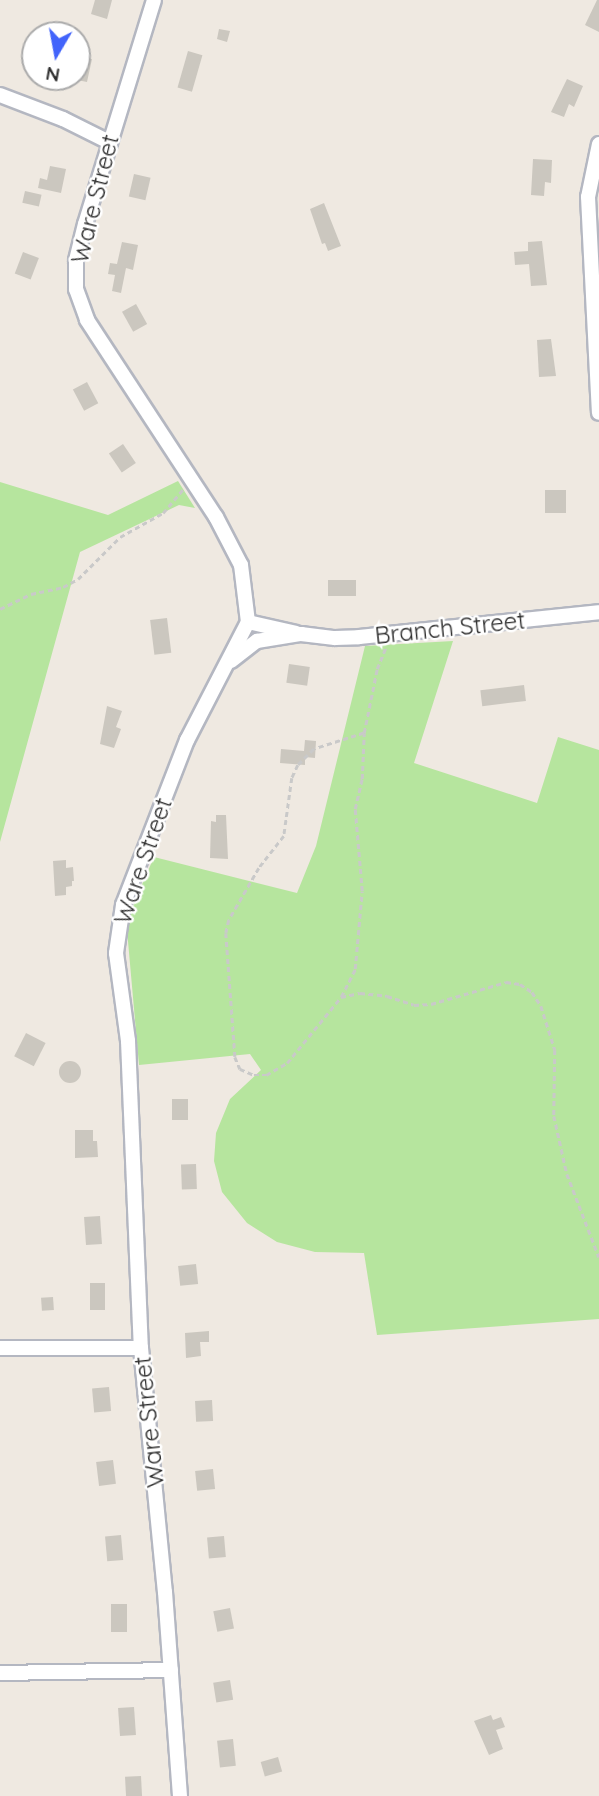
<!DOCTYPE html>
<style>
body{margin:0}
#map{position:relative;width:599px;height:1796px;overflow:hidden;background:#efe9e1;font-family:Quicksand,sans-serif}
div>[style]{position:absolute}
.green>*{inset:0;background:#b6e59e}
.building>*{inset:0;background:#cbc7bf;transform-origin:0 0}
.round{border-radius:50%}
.path>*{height:2.5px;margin-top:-1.25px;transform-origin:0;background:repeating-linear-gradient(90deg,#c9c9c9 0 5px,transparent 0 8.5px)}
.roads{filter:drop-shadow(2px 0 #b4b7c1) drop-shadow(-2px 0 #b4b7c1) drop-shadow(0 2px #b4b7c1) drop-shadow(0 -2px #b4b7c1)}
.minor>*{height:14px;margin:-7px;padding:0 7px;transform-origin:7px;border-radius:7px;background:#fff}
span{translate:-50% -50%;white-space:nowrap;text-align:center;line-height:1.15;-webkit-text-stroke:5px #fff;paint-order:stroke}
.street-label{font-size:24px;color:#2e2e2e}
.north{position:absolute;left:21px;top:21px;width:70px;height:70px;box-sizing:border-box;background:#fff;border:2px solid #ababab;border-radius:50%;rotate:190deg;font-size:19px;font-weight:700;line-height:28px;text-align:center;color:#2e2e2e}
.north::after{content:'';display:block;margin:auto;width:24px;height:32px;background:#4264fb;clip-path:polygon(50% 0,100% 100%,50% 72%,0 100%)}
</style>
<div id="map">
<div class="green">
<i style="clip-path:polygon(178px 481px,195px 508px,179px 505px,80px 552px,0 842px,0 482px,108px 515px)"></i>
<i style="clip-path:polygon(453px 641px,414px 763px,537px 803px,558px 737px,599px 750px,599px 1319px,377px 1335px,364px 1253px,315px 1252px,277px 1242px,247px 1223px,222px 1192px,214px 1161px,216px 1133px,230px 1099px,261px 1070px,250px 1054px,139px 1065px,127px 930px,134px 903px,154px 857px,297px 893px,316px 846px,365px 646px)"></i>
</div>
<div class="building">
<i style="clip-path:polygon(95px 0,112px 0,107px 19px,91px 14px)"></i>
<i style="clip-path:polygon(597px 0,599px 0,599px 32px,585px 25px)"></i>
<i style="clip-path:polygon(219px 29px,230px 31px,227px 42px,217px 39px)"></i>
<i style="left:188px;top:51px;width:15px;height:38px;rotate:16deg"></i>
<i style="clip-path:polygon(77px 56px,92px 59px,87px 82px,77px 80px)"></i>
<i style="clip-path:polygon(567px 79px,583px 86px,574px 107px,569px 104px,564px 117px,551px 112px)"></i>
<i style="clip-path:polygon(533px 159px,552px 160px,551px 183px,545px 182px,544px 196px,531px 195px)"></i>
<i style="clip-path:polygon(50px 166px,66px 169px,61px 193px,38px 188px,40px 178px,47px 180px)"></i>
<i style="left:134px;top:174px;width:17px;height:23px;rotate:13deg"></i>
<i style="left:25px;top:191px;width:17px;height:12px;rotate:13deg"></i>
<i style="clip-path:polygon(324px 203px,341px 246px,328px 251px,325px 243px,322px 244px,310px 209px)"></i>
<i style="clip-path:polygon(542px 241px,547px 285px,531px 286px,529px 264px,515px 265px,514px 252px,528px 251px,528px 242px)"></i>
<i style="clip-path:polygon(122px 242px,138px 245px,133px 270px,126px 268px,121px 293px,112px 291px,115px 275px,108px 274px,110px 263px,117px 264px)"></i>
<i style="left:23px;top:252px;width:17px;height:23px;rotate:21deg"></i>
<i style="left:136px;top:304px;width:23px;height:16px;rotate:61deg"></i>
<i style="clip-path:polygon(551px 339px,556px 376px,539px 377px,537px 340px)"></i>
<i style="left:87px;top:382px;width:24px;height:16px;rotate:62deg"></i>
<i style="left:123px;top:444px;width:23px;height:17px;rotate:56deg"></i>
<i style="left:545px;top:490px;width:21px;height:23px"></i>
<i style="left:356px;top:580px;width:16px;height:28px;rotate:90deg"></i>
<i style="left:167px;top:618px;width:35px;height:17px;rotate:83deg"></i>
<i style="left:289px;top:664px;width:21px;height:19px;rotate:8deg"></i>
<i style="left:524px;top:685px;width:16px;height:44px;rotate:83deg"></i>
<i style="clip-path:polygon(107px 706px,122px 711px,116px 727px,121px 729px,114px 748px,100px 744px)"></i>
<i style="clip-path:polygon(305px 740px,316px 741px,315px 758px,305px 757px,305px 765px,280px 763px,281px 749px,304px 751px)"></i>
<i style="clip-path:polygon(216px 815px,226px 815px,228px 859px,210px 858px,211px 821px,216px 822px)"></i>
<i style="clip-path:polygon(66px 860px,66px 868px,73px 867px,74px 881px,72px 881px,72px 886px,66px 887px,66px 895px,55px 896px,53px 861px)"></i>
<i style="left:26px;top:1033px;width:22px;height:26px;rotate:27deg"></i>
<i class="round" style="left:59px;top:1061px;width:22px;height:22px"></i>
<i style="left:172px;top:1099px;width:16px;height:21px"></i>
<i style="clip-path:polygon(75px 1130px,93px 1130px,93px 1141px,97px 1141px,98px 1157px,75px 1158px)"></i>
<i style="left:196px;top:1164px;width:25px;height:15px;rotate:88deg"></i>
<i style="left:100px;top:1216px;width:28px;height:16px;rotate:86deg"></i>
<i style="left:196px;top:1264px;width:20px;height:18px;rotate:84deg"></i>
<i style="left:90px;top:1283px;width:15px;height:27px"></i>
<i style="left:53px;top:1297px;width:13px;height:12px;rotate:86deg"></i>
<i style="clip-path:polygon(209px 1331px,209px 1342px,200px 1342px,201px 1356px,186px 1358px,185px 1333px)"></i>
<i style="left:109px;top:1387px;width:24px;height:17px;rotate:85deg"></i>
<i style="left:212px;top:1400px;width:21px;height:17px;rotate:87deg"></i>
<i style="left:113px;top:1460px;width:24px;height:17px;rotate:83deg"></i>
<i style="left:213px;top:1469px;width:20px;height:18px;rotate:84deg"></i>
<i style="left:121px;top:1535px;width:25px;height:16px;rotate:85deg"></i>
<i style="left:224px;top:1536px;width:21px;height:17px;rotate:85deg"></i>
<i style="left:111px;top:1604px;width:16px;height:28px"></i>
<i style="left:230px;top:1608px;width:21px;height:17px;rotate:79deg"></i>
<i style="left:230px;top:1680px;width:20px;height:17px;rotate:81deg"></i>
<i style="left:134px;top:1707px;width:28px;height:16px;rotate:86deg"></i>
<i style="clip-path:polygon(491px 1715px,493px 1720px,501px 1717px,505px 1727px,496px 1730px,503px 1749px,489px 1755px,474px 1721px)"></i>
<i style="left:233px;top:1739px;width:27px;height:16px;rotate:84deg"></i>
<i style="left:278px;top:1757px;width:15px;height:18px;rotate:74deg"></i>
<i style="left:141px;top:1776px;width:20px;height:16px;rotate:87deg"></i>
</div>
<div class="path">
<i style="left:0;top:609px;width:34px;rotate:-26deg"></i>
<i style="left:31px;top:594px;width:33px;rotate:-12deg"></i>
<i style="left:63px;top:587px;width:17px;rotate:-28deg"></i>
<i style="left:78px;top:579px;width:59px;rotate:-45deg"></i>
<i style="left:120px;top:537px;width:49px;rotate:-29.2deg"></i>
<i style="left:163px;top:513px;width:31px;rotate:-50deg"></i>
<i style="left:364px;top:733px;width:52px;rotate:162.3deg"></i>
<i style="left:314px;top:749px;width:23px;rotate:135deg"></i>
<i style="left:298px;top:765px;width:14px;rotate:115deg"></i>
<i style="left:292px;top:778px;width:59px;rotate:97.9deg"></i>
<i style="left:284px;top:836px;width:41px;rotate:128deg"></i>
<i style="left:259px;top:868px;width:60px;rotate:120deg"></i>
<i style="left:229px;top:920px;width:13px;rotate:103deg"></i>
<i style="left:226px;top:933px;width:124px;rotate:85.8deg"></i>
<i style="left:235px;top:1057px;width:13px;rotate:67deg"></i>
<i style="left:240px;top:1069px;width:15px;rotate:23deg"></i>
<i style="left:254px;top:1075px;width:12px"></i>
<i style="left:266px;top:1075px;width:24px;rotate:-30deg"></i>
<i style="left:287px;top:1063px;width:85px;rotate:-50.7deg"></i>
<i style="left:341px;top:997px;width:31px;rotate:-63deg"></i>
<i style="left:355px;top:969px;width:78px;rotate:-84.9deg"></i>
<i style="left:362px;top:891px;width:82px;rotate:-94.9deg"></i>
<i style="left:355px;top:809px;width:31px;rotate:-77deg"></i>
<i style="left:362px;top:779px;width:46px;rotate:-87.5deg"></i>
<i style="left:364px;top:733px;width:65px;rotate:-78.5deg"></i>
<i style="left:377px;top:669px;width:24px;rotate:-68deg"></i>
<i style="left:341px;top:997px;width:19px;rotate:-12deg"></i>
<i style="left:360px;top:993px;width:27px;rotate:6deg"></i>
<i style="left:387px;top:996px;width:28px;rotate:18deg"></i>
<i style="left:414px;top:1005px;width:17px;rotate:-3deg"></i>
<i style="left:431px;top:1004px;width:78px;rotate:-16.3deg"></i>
<i style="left:506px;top:982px;width:14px;rotate:8deg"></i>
<i style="left:520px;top:984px;width:14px;rotate:34deg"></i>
<i style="left:532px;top:992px;width:17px;rotate:57deg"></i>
<i style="left:541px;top:1006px;width:46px;rotate:72.3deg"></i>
<i style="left:555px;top:1050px;width:66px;rotate:90.9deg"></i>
<i style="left:554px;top:1116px;width:59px;rotate:77.4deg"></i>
<i style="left:567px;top:1174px;width:89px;rotate:68.9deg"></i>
</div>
<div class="roads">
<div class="minor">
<i style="left:154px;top:0;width:234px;rotate:107.1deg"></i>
<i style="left:85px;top:224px;width:38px;rotate:104deg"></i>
<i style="left:76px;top:261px;width:28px;rotate:90deg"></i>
<i style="left:76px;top:289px;width:33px;rotate:70deg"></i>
<i style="left:87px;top:320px;width:235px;rotate:56.8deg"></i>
<i style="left:216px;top:517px;width:54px;rotate:62.5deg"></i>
<i style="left:241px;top:565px;width:57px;rotate:83deg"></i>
<i style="left:248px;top:622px;width:133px;rotate:117.3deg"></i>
<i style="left:187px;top:740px;width:177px;rotate:111.2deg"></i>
<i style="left:123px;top:905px;width:49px;rotate:98.3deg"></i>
<i style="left:116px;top:953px;width:89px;rotate:82.2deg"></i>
<i style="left:128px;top:1041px;width:307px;rotate:87.6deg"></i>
<i style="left:141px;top:1348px;width:245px;rotate:84.4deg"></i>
<i style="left:165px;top:1592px;width:205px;rotate:85.8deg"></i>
<i style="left:0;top:95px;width:67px;rotate:20.9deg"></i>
<i style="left:63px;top:119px;width:51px;rotate:26.6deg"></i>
<i style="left:599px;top:144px;width:54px;rotate:101.7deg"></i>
<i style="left:588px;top:197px;width:216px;rotate:87.1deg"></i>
<i style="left:248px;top:622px;width:49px;rotate:12.9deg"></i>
<i style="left:231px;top:661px;width:33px;rotate:-38deg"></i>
<i style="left:257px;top:641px;width:45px;rotate:-9deg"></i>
<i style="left:301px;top:634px;width:34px;rotate:7deg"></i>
<i style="left:335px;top:638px;width:24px;rotate:-2deg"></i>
<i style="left:359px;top:637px;width:241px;rotate:-5.9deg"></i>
<i style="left:0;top:1348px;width:141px"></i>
<i style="left:0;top:1673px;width:171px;rotate:-1deg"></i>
</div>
</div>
<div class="street-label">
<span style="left:95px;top:199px;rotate:-76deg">Ware Street</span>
<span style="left:450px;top:628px;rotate:-6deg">Branch Street</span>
<span style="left:143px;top:861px;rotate:-71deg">Ware Street</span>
<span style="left:149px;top:1422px;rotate:-96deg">Ware Street</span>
</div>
<div class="north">N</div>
</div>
